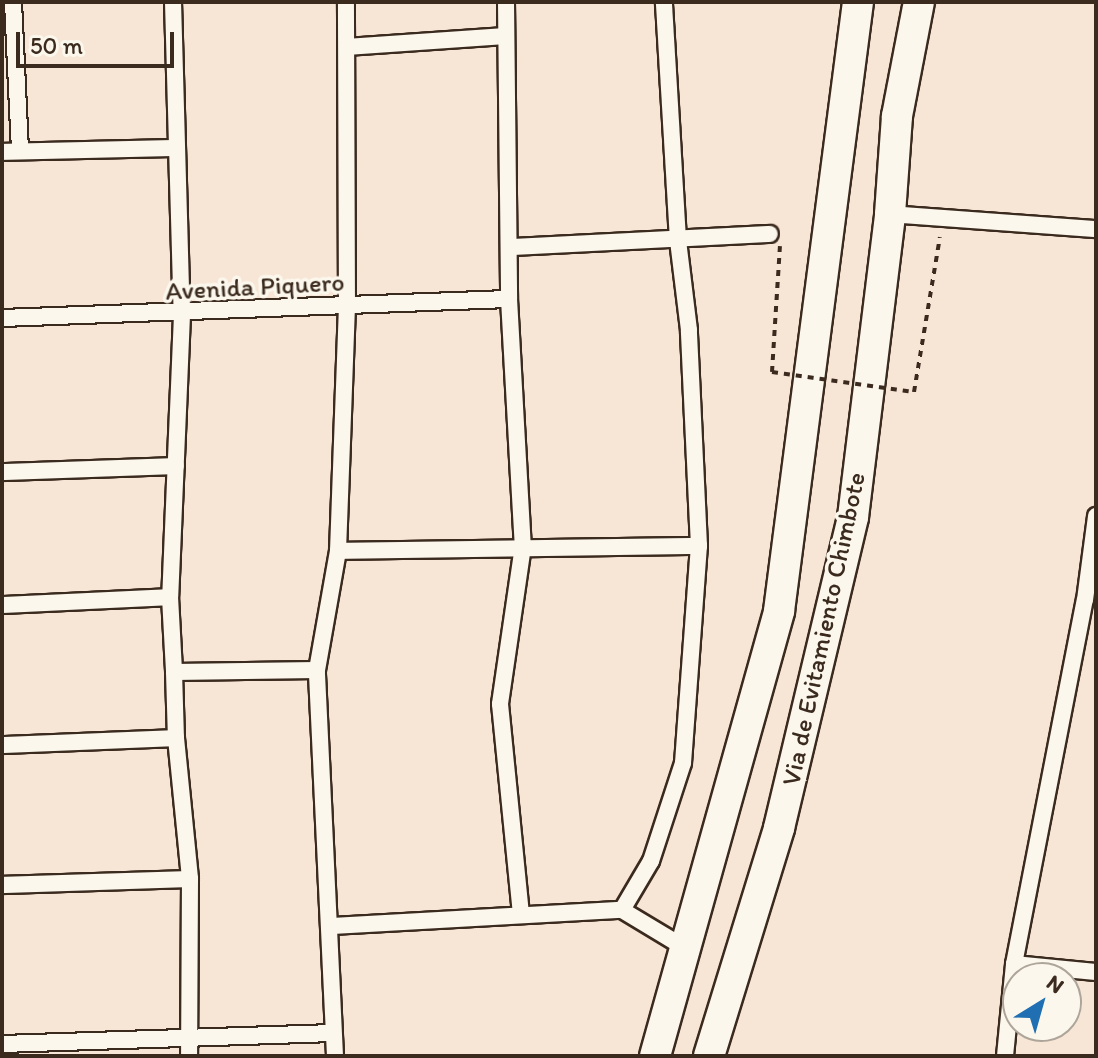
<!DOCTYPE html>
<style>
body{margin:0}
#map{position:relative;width:1098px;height:1058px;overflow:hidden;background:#f7e5d6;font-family:Itim,sans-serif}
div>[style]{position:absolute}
.path>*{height:4px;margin-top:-2px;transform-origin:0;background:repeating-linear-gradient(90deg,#3b2a1e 0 6px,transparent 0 12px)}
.roads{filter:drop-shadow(2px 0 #3b2a1e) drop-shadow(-2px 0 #3b2a1e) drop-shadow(0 2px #3b2a1e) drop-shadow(0 -2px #3b2a1e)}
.minor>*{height:16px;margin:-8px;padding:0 8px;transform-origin:8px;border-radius:8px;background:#fbf7ec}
.motorway>*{height:30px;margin:-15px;padding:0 15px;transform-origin:15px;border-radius:15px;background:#fbf7ec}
.path-bridge>*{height:4px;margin-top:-2px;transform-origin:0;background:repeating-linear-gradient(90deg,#3b2a1e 0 6px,transparent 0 12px)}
span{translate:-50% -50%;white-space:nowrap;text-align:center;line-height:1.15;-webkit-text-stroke:7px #fbf7ec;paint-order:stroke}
.street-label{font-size:26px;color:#3b2a1e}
.frame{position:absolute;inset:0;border:4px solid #3b2a1e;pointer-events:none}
.north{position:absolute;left:1002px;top:962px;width:80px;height:80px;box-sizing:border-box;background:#fbf7ec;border:2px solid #aea59a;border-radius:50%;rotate:37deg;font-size:22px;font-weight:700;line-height:32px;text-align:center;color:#3b2a1e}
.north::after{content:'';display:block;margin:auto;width:28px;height:36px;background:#1f6fb2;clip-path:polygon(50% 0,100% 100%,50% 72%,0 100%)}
.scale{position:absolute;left:16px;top:32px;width:158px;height:36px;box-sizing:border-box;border:4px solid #3b2a1e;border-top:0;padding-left:10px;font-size:24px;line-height:28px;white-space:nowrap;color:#3b2a1e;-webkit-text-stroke:6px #fbf7ec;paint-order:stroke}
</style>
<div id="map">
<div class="path">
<i style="left:772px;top:372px;width:126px;rotate:-86.4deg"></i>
<i style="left:914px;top:392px;width:157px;rotate:-80.5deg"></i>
</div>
<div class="roads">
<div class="minor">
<i style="left:13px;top:2px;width:149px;rotate:87.3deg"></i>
<i style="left:173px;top:2px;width:313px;rotate:88.4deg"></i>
<i style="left:182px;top:315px;width:282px;rotate:92.4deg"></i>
<i style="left:170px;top:597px;width:75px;rotate:86.9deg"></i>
<i style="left:174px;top:672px;width:143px;rotate:-0.8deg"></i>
<i style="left:506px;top:2px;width:297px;rotate:89.4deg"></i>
<i style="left:509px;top:299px;width:247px;rotate:86.8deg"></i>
<i style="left:523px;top:546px;width:160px;rotate:98.3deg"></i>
<i style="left:500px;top:704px;width:210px;rotate:84.3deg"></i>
<i style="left:347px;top:47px;width:158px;rotate:-4deg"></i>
<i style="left:2px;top:152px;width:174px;rotate:-1.3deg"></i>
<i style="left:890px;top:214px;width:207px;rotate:4.2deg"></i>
<i style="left:511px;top:247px;width:259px;rotate:-2.9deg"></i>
<i style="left:2px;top:318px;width:507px;rotate:-2.15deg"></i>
<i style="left:2px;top:472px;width:174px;rotate:-2deg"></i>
<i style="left:338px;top:551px;width:361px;rotate:-0.8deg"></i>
<i style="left:2px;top:605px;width:168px;rotate:-2.7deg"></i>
<i style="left:174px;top:672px;width:66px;rotate:88.3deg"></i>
<i style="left:2px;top:745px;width:174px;rotate:-2.3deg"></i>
<i style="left:176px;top:738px;width:142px;rotate:84.3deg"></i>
<i style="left:190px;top:879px;width:177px;rotate:90.3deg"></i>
<i style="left:2px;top:885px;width:188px;rotate:-1.8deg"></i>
<i style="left:622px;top:910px;width:74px;rotate:31.1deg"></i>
<i style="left:332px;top:926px;width:290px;rotate:-3.2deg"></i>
<i style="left:622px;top:910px;width:57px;rotate:-59.4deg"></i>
<i style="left:651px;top:861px;width:103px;rotate:-71.9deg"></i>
<i style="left:683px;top:763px;width:218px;rotate:-85.8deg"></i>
<i style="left:699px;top:546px;width:216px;rotate:-92.7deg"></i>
<i style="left:689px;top:330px;width:91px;rotate:-97deg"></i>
<i style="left:678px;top:240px;width:238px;rotate:-93.4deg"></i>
<i style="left:1014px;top:964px;width:82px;rotate:5.6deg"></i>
<i style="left:2px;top:1044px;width:330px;rotate:-1.9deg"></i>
<i style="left:335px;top:1056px;width:386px;rotate:-92.7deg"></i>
<i style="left:317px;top:670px;width:121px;rotate:-80deg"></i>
<i style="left:338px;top:551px;width:245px;rotate:-87.9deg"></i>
<i style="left:347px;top:306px;width:304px;rotate:-90.2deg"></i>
<i style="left:1005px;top:1056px;width:92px;rotate:-84.4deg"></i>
<i style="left:1014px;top:964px;width:371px;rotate:-79deg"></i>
<i style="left:1085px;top:600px;width:85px;rotate:-82.5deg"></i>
</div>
<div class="motorway">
<i style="left:655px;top:1056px;width:462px;rotate:-74.4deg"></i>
<i style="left:779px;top:611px;width:614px;rotate:-82.61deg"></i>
<i style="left:709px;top:1056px;width:239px;rotate:-72.9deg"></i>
<i style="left:779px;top:828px;width:320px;rotate:-76.6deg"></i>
<i style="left:853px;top:517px;width:305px;rotate:-83deg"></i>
<i style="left:890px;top:214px;width:98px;rotate:-85.9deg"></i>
<i style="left:897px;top:116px;width:116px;rotate:-79.1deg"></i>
</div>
</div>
<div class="path-bridge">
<i style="left:772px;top:372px;width:143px;rotate:8deg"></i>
</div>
<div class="street-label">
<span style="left:255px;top:287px;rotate:-3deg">Avenida Piquero</span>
<span style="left:824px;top:629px;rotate:-78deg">Via de Evitamiento Chimbote</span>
</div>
<div class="frame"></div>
<div class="north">N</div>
<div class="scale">50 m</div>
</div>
